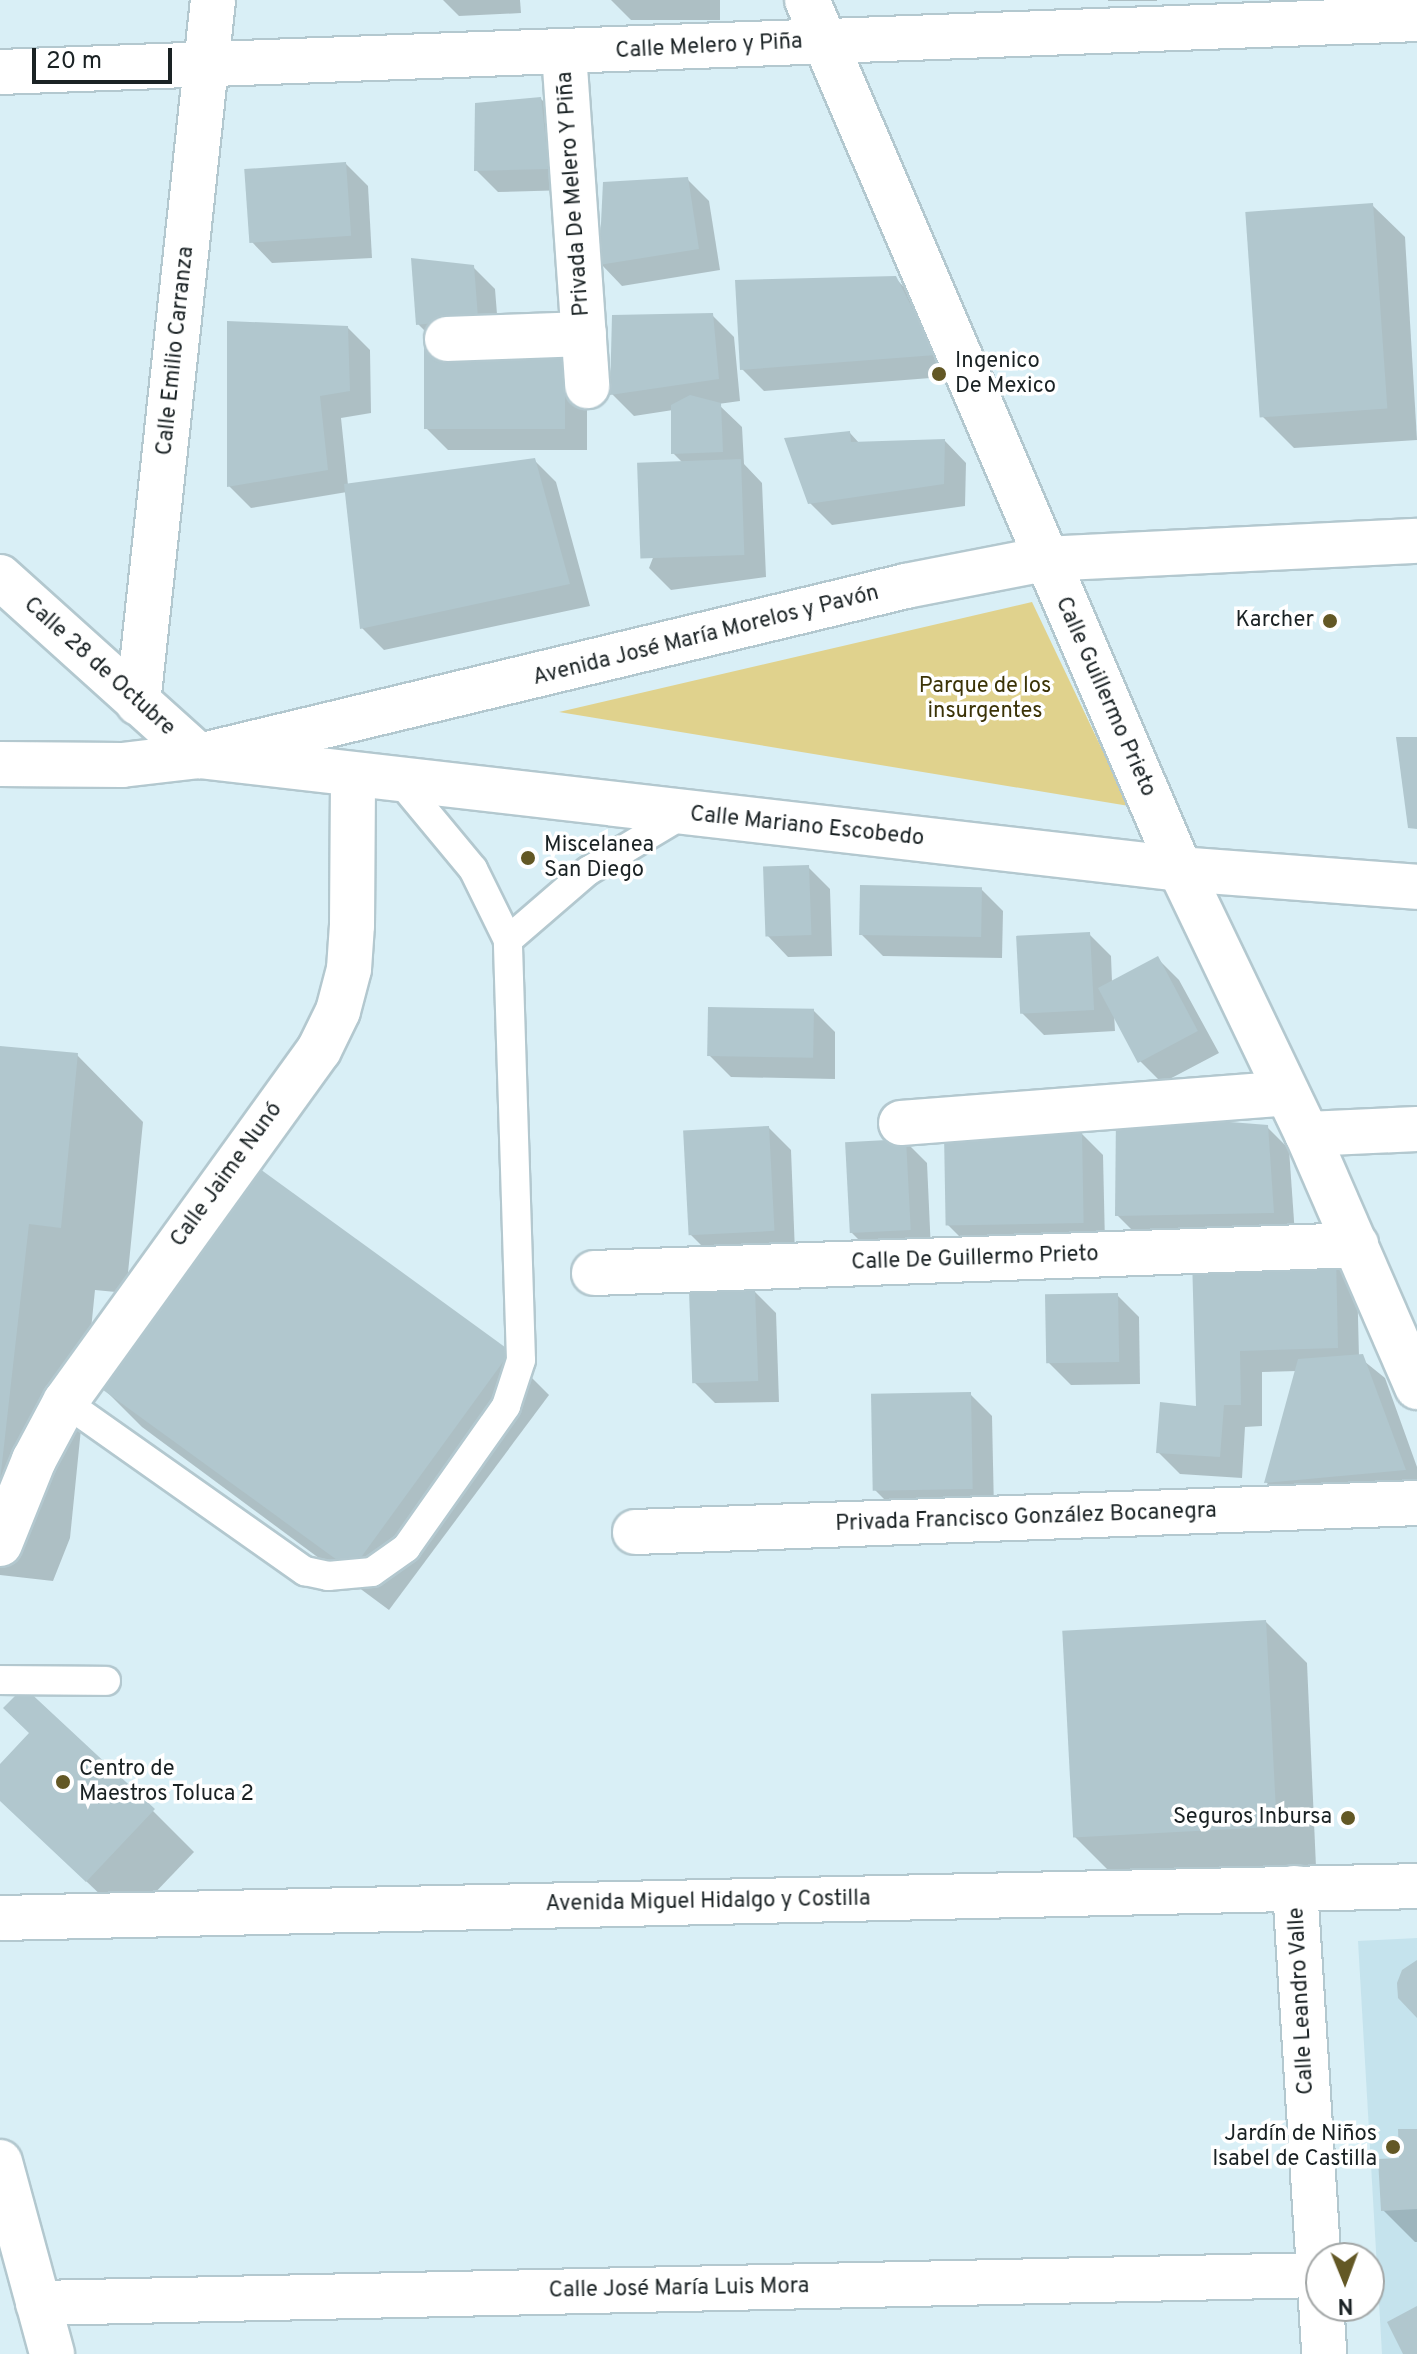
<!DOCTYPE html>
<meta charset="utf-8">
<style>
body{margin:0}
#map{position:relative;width:1417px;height:2354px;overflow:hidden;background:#d9eff6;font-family:Overpass,sans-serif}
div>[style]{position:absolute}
.built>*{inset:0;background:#c5e3ed}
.green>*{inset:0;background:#e0d28d}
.shadow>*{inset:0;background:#0003;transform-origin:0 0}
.building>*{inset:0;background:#b1c7ce;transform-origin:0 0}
.roads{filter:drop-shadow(2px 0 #b3c8cf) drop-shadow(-2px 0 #b3c8cf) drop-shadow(0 2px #b3c8cf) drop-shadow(0 -2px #b3c8cf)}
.lane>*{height:28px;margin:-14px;padding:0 14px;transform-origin:14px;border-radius:14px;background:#fff}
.street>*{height:44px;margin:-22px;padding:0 22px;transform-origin:22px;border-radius:22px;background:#fff}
.secondary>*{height:44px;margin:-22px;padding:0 22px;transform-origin:22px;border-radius:22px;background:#fff}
.dots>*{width:22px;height:22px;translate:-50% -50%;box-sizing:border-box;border:4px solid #fff;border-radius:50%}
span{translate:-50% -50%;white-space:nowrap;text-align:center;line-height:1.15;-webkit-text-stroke:7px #fff;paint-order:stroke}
.street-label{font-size:22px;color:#1a2224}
.poi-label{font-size:22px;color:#1a2224}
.left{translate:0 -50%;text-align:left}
.right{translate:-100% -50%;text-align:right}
.park-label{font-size:22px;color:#3b3307}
.north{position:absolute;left:1305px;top:2242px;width:80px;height:80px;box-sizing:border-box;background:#fff;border:2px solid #a3a7a7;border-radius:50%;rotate:179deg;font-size:22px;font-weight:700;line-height:32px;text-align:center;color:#1a2224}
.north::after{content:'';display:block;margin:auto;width:28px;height:36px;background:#635825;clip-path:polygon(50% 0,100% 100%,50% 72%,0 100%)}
.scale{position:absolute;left:32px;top:48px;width:140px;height:36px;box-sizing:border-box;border:4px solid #1a2224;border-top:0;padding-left:10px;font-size:24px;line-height:28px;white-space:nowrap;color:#1a2224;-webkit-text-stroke:6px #fff;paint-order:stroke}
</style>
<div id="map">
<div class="built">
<i style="clip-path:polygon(1417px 1938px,1417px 2354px,1382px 2354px,1358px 1941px)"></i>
</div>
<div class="green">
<i style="clip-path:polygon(1032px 602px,1129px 806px,559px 712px)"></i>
</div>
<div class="shadow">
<i style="clip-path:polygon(443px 0,520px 0,521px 13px,459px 16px)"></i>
<i style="clip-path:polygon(611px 0,720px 0,720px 20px,631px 20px)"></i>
<i style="left:1108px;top:0;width:49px;height:1px"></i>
<i style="clip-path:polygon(541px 99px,563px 121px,570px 190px,498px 192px,476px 170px)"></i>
<i style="clip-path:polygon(346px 164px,368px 186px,372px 258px,272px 263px,251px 241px)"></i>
<i style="clip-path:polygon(687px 179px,709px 201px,720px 270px,622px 286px,601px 264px)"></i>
<i style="clip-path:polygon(1372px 205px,1405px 237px,1417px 440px,1294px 448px,1261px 415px)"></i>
<i style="clip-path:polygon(473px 267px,495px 289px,499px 339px,587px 369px,587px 450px,448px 450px,426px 428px,441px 347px,418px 324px)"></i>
<i style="clip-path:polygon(895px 278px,918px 301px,956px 376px,764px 391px,742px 369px)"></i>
<i style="clip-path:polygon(712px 315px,734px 337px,740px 401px,718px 404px,742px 427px,744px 464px,762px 483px,766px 577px,671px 590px,649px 568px,688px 468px,673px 453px,673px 410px,634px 416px,612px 394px)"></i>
<i style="clip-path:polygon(348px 328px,370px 350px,371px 413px,341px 418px,348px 485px,534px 460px,556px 482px,590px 606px,384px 650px,362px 628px,347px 492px,251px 508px,229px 486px)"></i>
<i style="clip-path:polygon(850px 433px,860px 444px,945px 441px,966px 463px,965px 506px,832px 525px,810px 503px)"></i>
<i style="clip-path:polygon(808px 867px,830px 889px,832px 956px,788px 957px,767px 935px)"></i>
<i style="clip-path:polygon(981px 889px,1003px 911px,1002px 958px,883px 956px,861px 934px)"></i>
<i style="clip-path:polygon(1089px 934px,1111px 956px,1112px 982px,1157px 958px,1179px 980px,1219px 1053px,1162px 1083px,1140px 1061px,1114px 1013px,1115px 1031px,1044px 1035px,1022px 1013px)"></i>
<i style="clip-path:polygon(813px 1010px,835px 1032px,835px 1079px,731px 1077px,709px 1055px)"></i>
<i style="clip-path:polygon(0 1048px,77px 1055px,143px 1122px,126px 1293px,95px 1290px,70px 1538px,53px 1581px,0 1575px)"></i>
<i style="clip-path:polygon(1267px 1127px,1289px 1149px,1295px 1235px,1139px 1237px,1117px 1215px)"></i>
<i style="clip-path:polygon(769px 1128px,791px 1150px,795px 1253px,712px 1256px,690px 1234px)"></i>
<i style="clip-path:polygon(1081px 1133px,1103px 1155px,1105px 1244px,970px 1247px,948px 1225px)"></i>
<i style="clip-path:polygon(905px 1141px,927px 1163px,931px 1251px,873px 1254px,851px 1232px)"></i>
<i style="clip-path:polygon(1335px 1256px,1357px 1278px,1359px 1357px,1385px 1378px,1417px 1467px,1417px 1492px,1288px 1504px,1266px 1482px,1297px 1371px,1262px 1372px,1262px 1426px,1245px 1427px,1242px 1478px,1180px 1474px,1158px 1452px,1198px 1408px,1195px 1259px)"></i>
<i style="clip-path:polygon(754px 1291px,776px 1313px,779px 1402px,715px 1403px,693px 1381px)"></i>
<i style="clip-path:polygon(1117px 1295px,1139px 1317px,1140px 1384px,1071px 1385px,1049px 1363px)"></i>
<i style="clip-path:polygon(508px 1354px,549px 1395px,389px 1610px,142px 1427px,101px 1386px)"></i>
<i style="clip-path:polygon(970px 1394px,992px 1416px,994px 1511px,897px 1512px,875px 1490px)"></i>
<i style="clip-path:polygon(1266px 1622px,1307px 1663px,1316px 1867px,1115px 1877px,1074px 1836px)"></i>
<i style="clip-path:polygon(0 1767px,153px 1811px,194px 1852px,128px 1921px,0 1799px)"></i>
<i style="clip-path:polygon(1417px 2131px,1417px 2242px,1415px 2242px,1383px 2210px)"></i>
</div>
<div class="building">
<i style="clip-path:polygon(541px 97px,549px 169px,474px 171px,475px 103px)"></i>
<i style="left:346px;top:162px;width:74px;height:102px;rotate:86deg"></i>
<i style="clip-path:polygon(688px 177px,699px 249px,599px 265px,603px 182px)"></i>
<i style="left:1373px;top:203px;width:206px;height:128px;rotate:86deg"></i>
<i style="clip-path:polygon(411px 258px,474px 265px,478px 318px,416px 325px)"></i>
<i style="clip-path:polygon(896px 276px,936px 355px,740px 370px,735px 280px)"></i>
<i style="clip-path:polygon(713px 313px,719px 379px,610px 395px,612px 315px)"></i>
<i style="clip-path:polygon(227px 321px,348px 326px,350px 391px,320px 396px,328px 470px,227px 487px)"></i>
<i style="left:424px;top:345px;width:141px;height:84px"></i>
<i style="clip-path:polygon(690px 395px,721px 403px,723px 452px,671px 454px,671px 405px)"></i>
<i style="clip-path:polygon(850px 431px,851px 442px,945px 439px,944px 484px,808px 504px,784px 438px)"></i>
<i style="clip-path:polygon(535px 458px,570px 584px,360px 629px,344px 484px)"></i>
<i style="left:741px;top:459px;width:96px;height:104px;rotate:88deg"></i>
<i style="clip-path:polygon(1396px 737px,1417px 737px,1417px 829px,1408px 828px)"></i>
<i style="left:809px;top:865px;width:70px;height:46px;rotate:88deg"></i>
<i style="left:860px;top:885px;width:122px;height:50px;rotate:1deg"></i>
<i style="left:1090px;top:932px;width:78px;height:74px;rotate:87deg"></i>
<i style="left:1158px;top:956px;width:85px;height:68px;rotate:62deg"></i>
<i style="left:708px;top:1007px;width:106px;height:49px;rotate:1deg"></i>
<i style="clip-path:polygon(0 1046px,78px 1053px,61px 1228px,29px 1224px,0 1481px)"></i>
<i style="clip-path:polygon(1116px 1113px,1268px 1125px,1274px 1213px,1115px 1216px)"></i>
<i style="left:769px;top:1126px;width:105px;height:86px;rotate:87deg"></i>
<i style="left:1082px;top:1131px;width:92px;height:138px;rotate:89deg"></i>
<i style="left:906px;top:1139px;width:91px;height:61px;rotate:87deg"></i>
<i style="left:260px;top:1169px;width:310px;height:271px;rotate:36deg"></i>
<i style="clip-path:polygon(1336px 1254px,1338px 1348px,1240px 1351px,1241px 1405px,1224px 1405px,1220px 1457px,1156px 1453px,1160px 1402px,1196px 1406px,1192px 1257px)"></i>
<i style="left:755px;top:1289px;width:92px;height:66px;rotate:88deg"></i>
<i style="left:1118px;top:1293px;width:69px;height:73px;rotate:89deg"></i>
<i style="clip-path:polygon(1363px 1354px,1406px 1470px,1264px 1483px,1298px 1359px)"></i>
<i style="left:971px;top:1392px;width:97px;height:100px;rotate:89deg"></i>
<i style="left:1266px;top:1620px;width:207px;height:204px;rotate:87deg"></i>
<i style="clip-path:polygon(24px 1687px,155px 1809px,86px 1882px,0 1801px,0 1764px,29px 1733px,3px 1708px)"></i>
<i style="clip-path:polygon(1417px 1960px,1417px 2018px,1398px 1998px,1397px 1983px,1402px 1970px)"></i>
<i style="clip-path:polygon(1398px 2129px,1417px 2129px,1417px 2209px,1381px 2211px,1378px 2159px,1399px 2158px)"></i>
<i style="clip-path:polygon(1417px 2306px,1417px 2354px,1403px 2354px,1387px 2322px)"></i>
</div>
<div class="roads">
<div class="lane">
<i style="left:508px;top:940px;width:106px;rotate:-40.8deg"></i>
<i style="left:588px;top:871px;width:113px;rotate:-30.9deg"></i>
<i style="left:65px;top:1402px;width:294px;rotate:35.2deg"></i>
<i style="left:305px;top:1571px;width:24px;rotate:12deg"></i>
<i style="left:328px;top:1576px;width:44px;rotate:-5.2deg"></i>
<i style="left:372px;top:1572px;width:42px;rotate:-35.2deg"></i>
<i style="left:406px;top:1548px;width:174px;rotate:-54.8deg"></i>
<i style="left:506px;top:1406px;width:48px;rotate:-71.9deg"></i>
<i style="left:521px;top:1360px;width:420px;rotate:-91.8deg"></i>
<i style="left:508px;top:940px;width:79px;rotate:-116.2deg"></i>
<i style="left:473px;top:869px;width:114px;rotate:-129.7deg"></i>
<i style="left:0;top:1680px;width:106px;rotate:0.5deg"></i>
</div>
<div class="street">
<i style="left:807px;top:0;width:946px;rotate:66.77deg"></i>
<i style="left:1180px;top:869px;width:294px;rotate:64.4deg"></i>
<i style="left:1307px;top:1134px;width:276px;rotate:66.5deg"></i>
<i style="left:564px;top:53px;width:334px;rotate:86deg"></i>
<i style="left:0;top:72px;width:1418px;rotate:-2.14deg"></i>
<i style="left:447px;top:339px;width:137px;rotate:-2.1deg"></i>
<i style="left:0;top:577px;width:268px;rotate:42deg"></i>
<i style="left:199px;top:756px;width:987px;rotate:6.57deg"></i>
<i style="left:1180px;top:869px;width:238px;rotate:4.3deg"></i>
<i style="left:138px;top:703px;width:707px;rotate:-83.91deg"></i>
<i style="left:901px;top:1123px;width:387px;rotate:-4.4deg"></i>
<i style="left:1307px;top:1134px;width:110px;rotate:-2.6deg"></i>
<i style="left:594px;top:1273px;width:763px;rotate:-2.1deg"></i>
<i style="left:635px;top:1532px;width:783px;rotate:-2.12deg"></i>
<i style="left:0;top:1544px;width:91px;rotate:-68deg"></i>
<i style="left:34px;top:1460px;width:66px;rotate:-61.9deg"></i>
<i style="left:65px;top:1402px;width:434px;rotate:-54.2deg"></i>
<i style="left:319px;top:1050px;width:43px;rotate:-64deg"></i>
<i style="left:338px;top:1011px;width:43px;rotate:-75.3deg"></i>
<i style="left:349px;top:969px;width:44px;rotate:-86.1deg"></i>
<i style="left:352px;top:925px;width:149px;rotate:-89.6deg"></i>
<i style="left:1295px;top:1888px;width:467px;rotate:86.4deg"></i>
<i style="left:0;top:2162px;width:199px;rotate:74.8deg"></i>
<i style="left:38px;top:2303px;width:1281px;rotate:-1.25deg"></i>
</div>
<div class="secondary">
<i style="left:0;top:764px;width:122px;rotate:0.5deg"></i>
<i style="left:122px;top:765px;width:78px;rotate:-6.7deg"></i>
<i style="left:199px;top:756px;width:727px;rotate:-13.52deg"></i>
<i style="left:906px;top:586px;width:142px;rotate:-11deg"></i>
<i style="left:1045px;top:559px;width:372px;rotate:-2.8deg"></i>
<i style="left:0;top:1918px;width:1417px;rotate:-1.29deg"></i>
</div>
</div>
<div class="dots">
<i style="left:939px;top:374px;background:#635825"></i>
<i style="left:1330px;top:621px;background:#635825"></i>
<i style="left:528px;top:858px;background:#635825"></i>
<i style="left:63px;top:1782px;background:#635825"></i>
<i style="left:1348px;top:1818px;background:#635825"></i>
<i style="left:1393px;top:2147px;background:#635825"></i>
</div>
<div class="street-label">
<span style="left:709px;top:47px;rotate:-3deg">Calle Melero y Piña</span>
<span style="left:574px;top:194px;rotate:-94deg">Privada De Melero Y Piña</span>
<span style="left:176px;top:351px;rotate:-84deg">Calle Emilio Carranza</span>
<span style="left:706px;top:636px;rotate:-14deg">Avenida José María Morelos y Pavón</span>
<span style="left:99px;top:667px;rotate:42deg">Calle 28 de Octubre</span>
<span style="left:1105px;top:697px;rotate:66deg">Calle Guillermo Prieto</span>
<span style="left:807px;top:827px;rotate:6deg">Calle Mariano Escobedo</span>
<span style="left:227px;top:1175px;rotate:-54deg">Calle Jaime Nunó</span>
<span style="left:975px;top:1259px;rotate:-2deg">Calle De Guillermo Prieto</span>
<span style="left:1026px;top:1518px;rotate:-2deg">Privada Francisco González Bocanegra</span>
<span style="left:708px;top:1902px;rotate:-1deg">Avenida Miguel Hidalgo y Costilla</span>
<span style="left:1302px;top:2001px;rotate:-93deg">Calle Leandro Valle</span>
<span style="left:679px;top:2289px;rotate:-1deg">Calle José María Luis Mora</span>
</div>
<div class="poi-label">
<span class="left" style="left:955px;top:374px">Ingenico<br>De Mexico</span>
<span class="right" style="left:1314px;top:621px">Karcher</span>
<span class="left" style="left:544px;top:858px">Miscelanea<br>San Diego</span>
<span class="left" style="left:79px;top:1782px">Centro de<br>Maestros Toluca 2</span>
<span class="right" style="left:1332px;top:1818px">Seguros Inbursa</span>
<span class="right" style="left:1377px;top:2147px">Jardín de Niños<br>Isabel de Castilla</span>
</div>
<div class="park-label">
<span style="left:985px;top:699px">Parque de los<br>insurgentes</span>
</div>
<div class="north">N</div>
<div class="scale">20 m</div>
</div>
